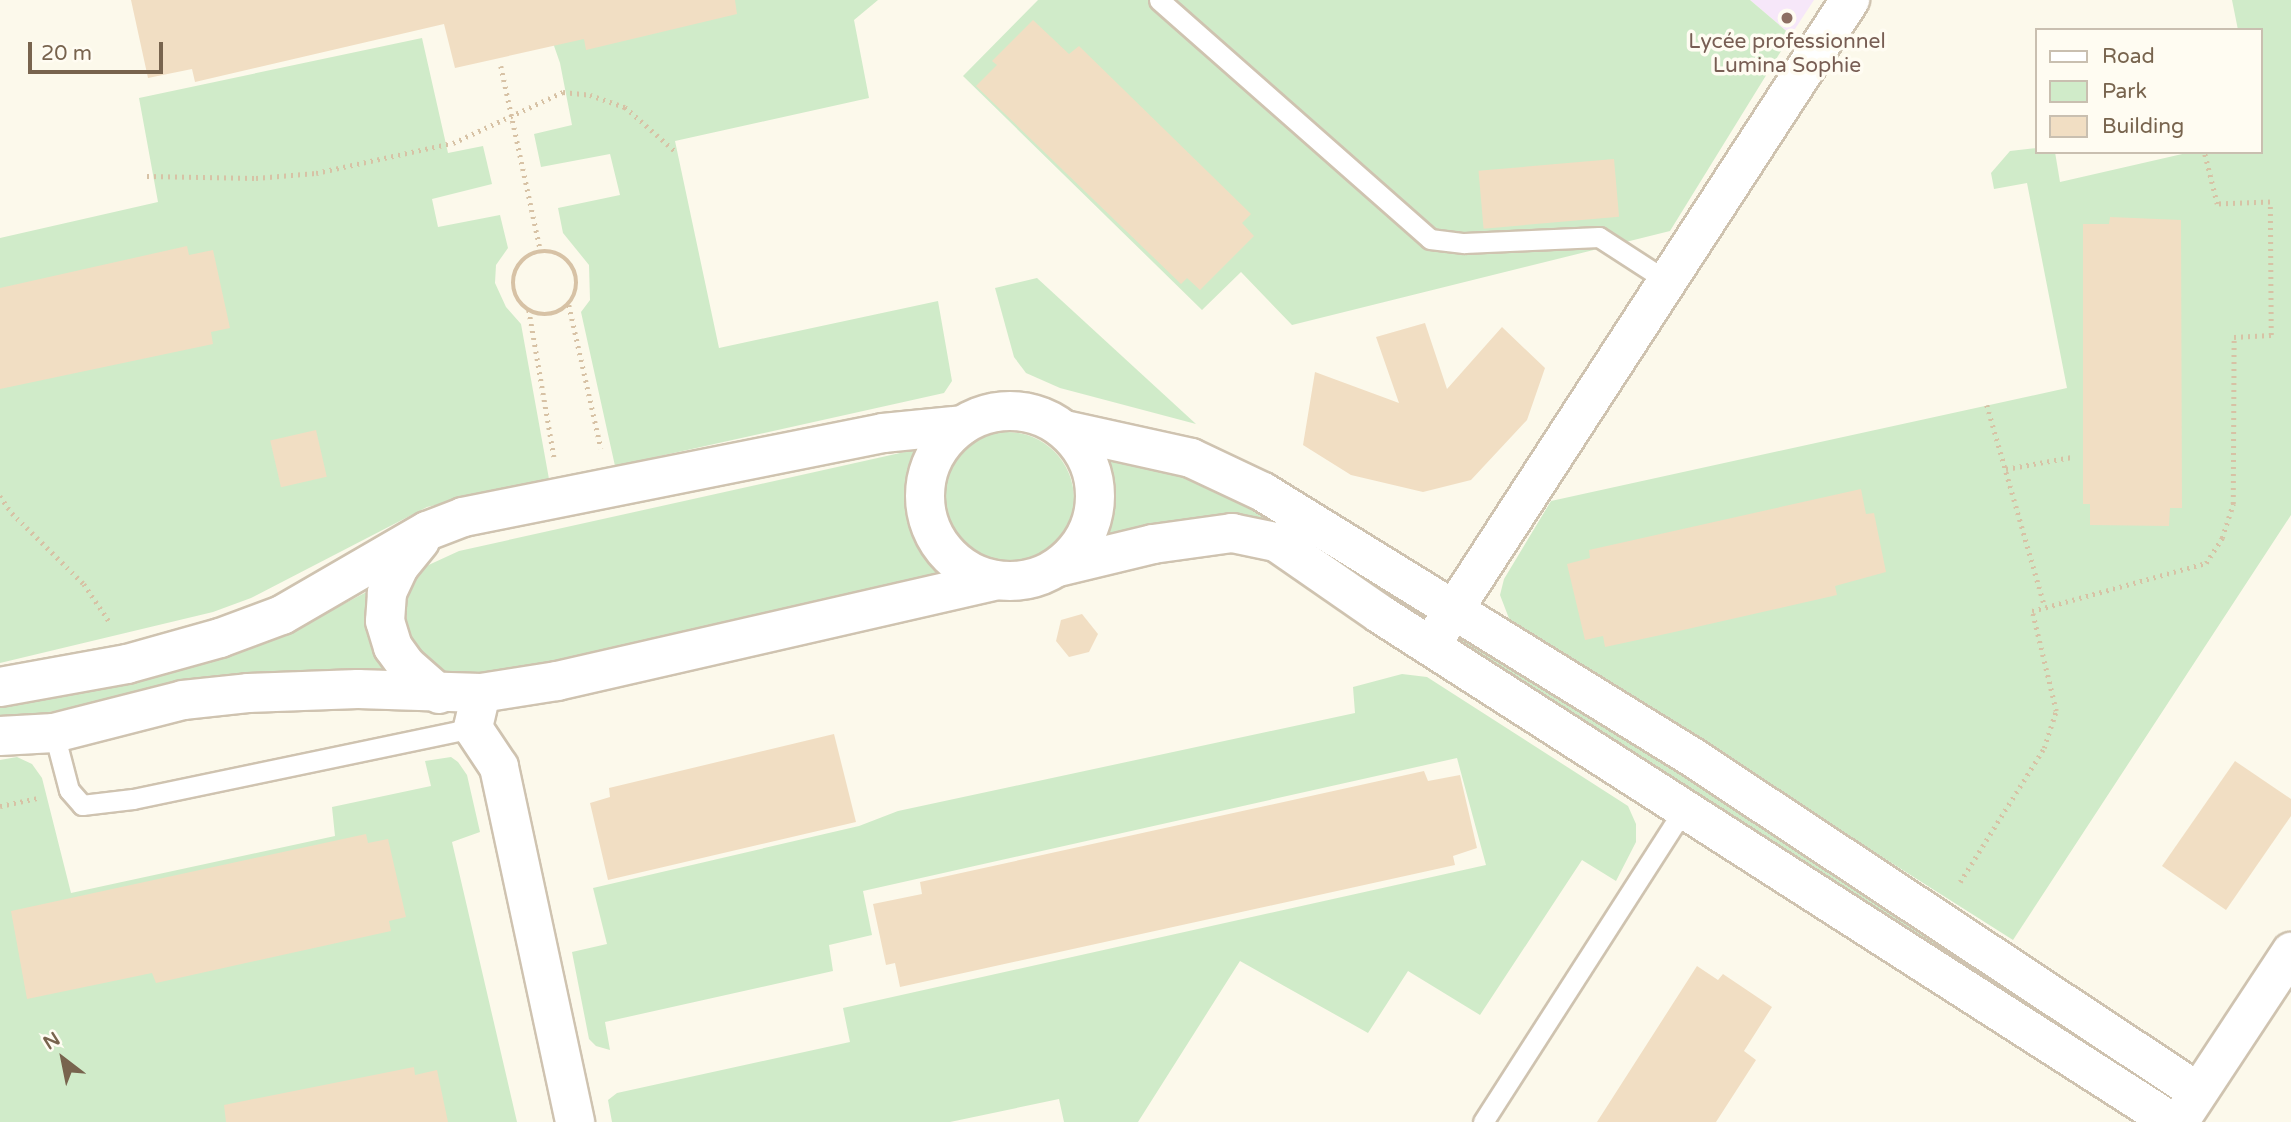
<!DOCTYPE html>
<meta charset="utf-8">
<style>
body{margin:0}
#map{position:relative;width:2291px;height:1122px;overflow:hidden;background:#fcf9eb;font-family:"Varela Round",sans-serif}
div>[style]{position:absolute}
.education>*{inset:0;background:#f6e7f9}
.green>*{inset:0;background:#d0ebc9}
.round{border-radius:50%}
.building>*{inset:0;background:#f1dec3;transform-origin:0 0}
.path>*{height:4.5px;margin-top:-2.25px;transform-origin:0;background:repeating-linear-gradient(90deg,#d7c2a5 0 2px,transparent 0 7px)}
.path>.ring{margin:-2.25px;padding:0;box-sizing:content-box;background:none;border:4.5px solid #d7c2a5;border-radius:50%}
.roads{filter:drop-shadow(2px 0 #cfc3b0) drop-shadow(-2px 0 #cfc3b0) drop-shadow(0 2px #cfc3b0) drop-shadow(0 -2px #cfc3b0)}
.lane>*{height:19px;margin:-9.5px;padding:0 9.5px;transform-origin:9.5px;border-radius:9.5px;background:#fff}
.street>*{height:38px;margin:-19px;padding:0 19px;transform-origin:19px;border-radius:19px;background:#fff}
.street>.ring{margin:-19px;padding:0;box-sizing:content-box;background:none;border:38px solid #fff;border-radius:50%}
.secondary>*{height:38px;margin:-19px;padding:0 19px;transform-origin:19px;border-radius:19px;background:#fff}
.dots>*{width:19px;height:19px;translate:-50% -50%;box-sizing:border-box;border:4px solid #fffcf2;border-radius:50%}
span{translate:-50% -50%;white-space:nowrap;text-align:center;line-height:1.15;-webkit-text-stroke:7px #fffcf2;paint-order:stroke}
.education-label{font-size:21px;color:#785e54}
.legend{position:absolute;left:2035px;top:28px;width:228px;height:126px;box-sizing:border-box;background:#fffcf2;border:2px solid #c9bfb0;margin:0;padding:9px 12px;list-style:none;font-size:21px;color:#78644e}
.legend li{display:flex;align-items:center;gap:14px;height:35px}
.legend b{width:35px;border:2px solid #c9bfb0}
.north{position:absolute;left:28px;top:1024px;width:70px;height:70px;-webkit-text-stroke:5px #fffcf2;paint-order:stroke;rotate:328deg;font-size:19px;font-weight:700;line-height:28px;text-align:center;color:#78644e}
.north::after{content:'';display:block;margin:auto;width:24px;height:32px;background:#78644e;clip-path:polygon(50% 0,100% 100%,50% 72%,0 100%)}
.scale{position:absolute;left:28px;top:42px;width:135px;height:32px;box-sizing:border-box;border:4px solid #78644e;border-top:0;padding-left:9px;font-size:21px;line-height:24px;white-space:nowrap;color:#78644e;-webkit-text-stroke:5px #fffcf2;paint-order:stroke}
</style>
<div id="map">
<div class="education">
<i style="clip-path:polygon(1750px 0,1814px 0,1791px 35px)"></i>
</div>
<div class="green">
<i style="clip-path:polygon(538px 0,878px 0,854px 20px,869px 98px,675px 141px,719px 348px,938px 301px,952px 381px,944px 393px,615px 466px,581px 312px,590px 300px,589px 265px,563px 233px,558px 208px,620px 195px,610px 154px,541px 167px,534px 134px,572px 125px,560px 63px)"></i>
<i style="clip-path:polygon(1038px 0,1750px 0,1791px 35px,1670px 231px,1292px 325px,1241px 272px,1202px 310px,963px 76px)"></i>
<i style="clip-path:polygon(2232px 0,2291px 0,2291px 515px,2013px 940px,1510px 621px,1500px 595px,1504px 579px,1551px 501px,2067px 388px,2027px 183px,1994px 189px,1991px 173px,2010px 151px,2037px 148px,2037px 152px,2055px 152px,2060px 182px,2191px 152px,2261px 152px,2261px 30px,2238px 30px)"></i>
<i style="clip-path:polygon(422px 38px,448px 153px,483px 146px,492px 184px,432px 199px,438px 227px,500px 215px,508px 248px,496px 265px,495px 283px,506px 307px,521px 324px,549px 479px,427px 507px,251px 598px,213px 612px,0 663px,0 238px,158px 202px,139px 98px)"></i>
<i style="clip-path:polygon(1037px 278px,1196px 424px,1060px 388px,1026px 373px,1014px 357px,995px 288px)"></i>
<i class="round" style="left:940px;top:432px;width:134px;height:134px"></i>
<i style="clip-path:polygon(918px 449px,910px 518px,923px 546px,952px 580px,515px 675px,458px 681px,425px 667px,407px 636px,407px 599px,422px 568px,459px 551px)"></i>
<i style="clip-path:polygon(1096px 449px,1176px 467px,1302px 532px,1099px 545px,1111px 493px)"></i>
<i style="clip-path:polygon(378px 586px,399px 677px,118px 698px,0 722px,0 706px,206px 662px,286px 634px)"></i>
<i style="clip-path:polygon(1469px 637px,1949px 947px,1949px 954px,1943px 957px,1462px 650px,1459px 641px)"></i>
<i style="clip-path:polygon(1402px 674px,1427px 677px,1628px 806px,1636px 824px,1636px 842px,1616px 881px,1582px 860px,1480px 1015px,1408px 971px,1368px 1033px,1240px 961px,1138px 1122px,1064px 1122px,1059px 1099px,950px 1122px,612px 1122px,608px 1100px,617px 1093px,850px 1042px,843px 1008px,1486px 865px,1457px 758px,863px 891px,872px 935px,829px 945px,833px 971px,605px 1022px,610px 1050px,596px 1046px,589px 1039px,572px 952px,607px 944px,593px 888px,859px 826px,898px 811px,1355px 713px,1353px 687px)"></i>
<i style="clip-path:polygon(17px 757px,32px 764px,42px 778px,71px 893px,335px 836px,332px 807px,431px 786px,425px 761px,451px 757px,458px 762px,467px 775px,480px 832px,452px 842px,517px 1122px,0 1122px,0 760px)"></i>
</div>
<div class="building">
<i style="clip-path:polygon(131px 0,735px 0,737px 14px,586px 50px,584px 39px,455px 68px,444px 24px,195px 82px,192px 69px,148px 78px)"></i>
<i style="clip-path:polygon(1033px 20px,1069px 54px,1079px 46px,1251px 214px,1242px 223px,1254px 236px,1200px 290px,1187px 278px,1181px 284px,976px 86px,997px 65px,992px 61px)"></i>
<i style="left:1614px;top:159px;width:58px;height:136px;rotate:85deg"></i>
<i style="clip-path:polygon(2110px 217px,2181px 220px,2182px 508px,2170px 508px,2169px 526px,2090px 525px,2090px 504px,2083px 504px,2083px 224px,2109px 224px)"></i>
<i style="clip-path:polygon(187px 246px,189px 255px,213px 250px,230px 328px,211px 332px,213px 344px,0 389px,0 288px)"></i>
<i style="clip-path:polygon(1425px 323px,1447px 389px,1502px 327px,1545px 368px,1527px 420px,1471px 480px,1423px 492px,1351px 475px,1303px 445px,1315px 372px,1399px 403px,1376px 337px)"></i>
<i style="left:316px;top:430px;width:48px;height:47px;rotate:77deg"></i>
<i style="clip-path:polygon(1861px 489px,1866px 514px,1874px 513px,1886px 572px,1835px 586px,1837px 595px,1670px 633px,1605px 647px,1603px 636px,1585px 640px,1567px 564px,1590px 558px,1589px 550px)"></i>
<i style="clip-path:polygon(1082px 614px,1098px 634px,1089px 652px,1069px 657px,1056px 641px,1061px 620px)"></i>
<i style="clip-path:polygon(834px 734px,856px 822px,608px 880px,590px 803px,610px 797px,609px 788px)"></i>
<i style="clip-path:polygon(2235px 761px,2291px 799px,2291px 816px,2226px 910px,2162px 866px)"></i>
<i style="clip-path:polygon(1424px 771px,1428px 781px,1460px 775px,1477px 848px,1453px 856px,1455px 865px,900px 987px,895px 963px,886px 965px,873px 904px,922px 894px,920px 882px)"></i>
<i style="clip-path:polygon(366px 834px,368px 843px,388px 839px,406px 917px,389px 921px,391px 931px,156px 983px,152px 973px,27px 999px,11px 911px)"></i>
<i style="clip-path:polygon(1697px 966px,1718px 980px,1723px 974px,1772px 1007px,1744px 1051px,1756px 1060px,1716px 1122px,1597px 1122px)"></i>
<i style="clip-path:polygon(414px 1067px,415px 1075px,437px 1070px,448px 1122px,226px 1122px,224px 1105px)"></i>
</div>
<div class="path">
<i style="left:501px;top:66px;width:190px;rotate:77.9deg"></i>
<i style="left:147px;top:176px;width:109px;rotate:1.1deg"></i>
<i style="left:256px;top:178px;width:60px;rotate:-4.8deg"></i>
<i style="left:316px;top:173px;width:140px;rotate:-12.4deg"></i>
<i style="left:453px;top:143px;width:121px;rotate:-24.9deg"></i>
<i style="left:563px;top:92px;width:27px;rotate:6deg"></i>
<i style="left:590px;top:95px;width:37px;rotate:19deg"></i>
<i style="left:625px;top:107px;width:68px;rotate:41.4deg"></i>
<i class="ring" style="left:513px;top:251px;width:59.5px;height:59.5px"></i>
<i style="left:569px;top:305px;width:147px;rotate:77.4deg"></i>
<i style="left:529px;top:310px;width:149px;rotate:80.3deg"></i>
<i style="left:1987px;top:405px;width:210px;rotate:74deg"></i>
<i style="left:2006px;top:469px;width:67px;rotate:-10.3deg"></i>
<i style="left:0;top:496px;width:21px;rotate:55deg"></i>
<i style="left:12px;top:513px;width:101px;rotate:44.6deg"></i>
<i style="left:84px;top:584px;width:48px;rotate:56deg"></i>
<i style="left:0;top:806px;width:38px;rotate:-12deg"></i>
<i style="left:1960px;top:882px;width:158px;rotate:-57.9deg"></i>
<i style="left:2044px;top:748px;width:39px;rotate:-72deg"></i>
<i style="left:2056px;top:711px;width:103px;rotate:-103.5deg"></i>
<i style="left:2032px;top:611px;width:180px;rotate:-15.4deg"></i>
<i style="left:2206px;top:563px;width:30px;rotate:-57deg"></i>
<i style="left:2222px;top:538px;width:36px;rotate:-72deg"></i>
<i style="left:2233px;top:504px;width:167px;rotate:-89.7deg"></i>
<i style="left:2234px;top:337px;width:37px;rotate:-3deg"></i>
<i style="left:2271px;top:335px;width:133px;rotate:-90.4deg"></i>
<i style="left:2270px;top:202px;width:53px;rotate:177.8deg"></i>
<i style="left:2217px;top:204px;width:54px;rotate:-104deg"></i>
</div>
<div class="roads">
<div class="lane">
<i style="left:1159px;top:0;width:361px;rotate:41.4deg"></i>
<i style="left:1430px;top:239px;width:34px;rotate:7deg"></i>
<i style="left:1464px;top:243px;width:135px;rotate:-2.5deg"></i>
<i style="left:1599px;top:237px;width:81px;rotate:32.9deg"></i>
<i style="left:54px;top:733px;width:59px;rotate:75.3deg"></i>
<i style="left:69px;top:790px;width:20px;rotate:49deg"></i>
<i style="left:82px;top:805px;width:51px;rotate:-6.7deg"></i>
<i style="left:133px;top:799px;width:347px;rotate:-11.8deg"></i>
<i style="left:1483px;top:1122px;width:371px;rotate:-57.3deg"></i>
</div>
<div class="street">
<i class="ring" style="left:925px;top:411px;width:132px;height:132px"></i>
<i style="left:1065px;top:430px;width:129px;rotate:12.5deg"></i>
<i style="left:1191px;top:458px;width:80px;rotate:25.3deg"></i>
<i style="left:1263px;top:492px;width:504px;rotate:31.7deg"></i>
<i style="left:1692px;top:757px;width:607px;rotate:33.51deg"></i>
<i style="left:420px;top:541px;width:33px;rotate:129deg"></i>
<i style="left:399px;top:567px;width:29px;rotate:115deg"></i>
<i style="left:387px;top:593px;width:28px;rotate:94deg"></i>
<i style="left:385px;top:621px;width:27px;rotate:73deg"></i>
<i style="left:393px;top:647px;width:22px;rotate:54deg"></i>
<i style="left:406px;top:665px;width:44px;rotate:41.3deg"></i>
<i style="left:1058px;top:567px;width:98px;rotate:-13.6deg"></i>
<i style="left:1153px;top:544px;width:80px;rotate:-7.9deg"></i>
<i style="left:1232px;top:533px;width:45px;rotate:11.6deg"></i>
<i style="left:1276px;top:542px;width:126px;rotate:34.7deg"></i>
<i style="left:1380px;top:614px;width:941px;rotate:32.68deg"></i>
<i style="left:1440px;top:631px;width:753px;rotate:-56.99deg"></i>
<i style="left:0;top:687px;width:129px;rotate:-10.3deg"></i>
<i style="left:127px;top:664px;width:97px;rotate:-15.6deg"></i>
<i style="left:220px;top:638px;width:66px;rotate:-20.4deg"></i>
<i style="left:282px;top:615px;width:168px;rotate:-30.1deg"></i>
<i style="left:427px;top:531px;width:39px;rotate:-21deg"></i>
<i style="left:463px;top:517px;width:428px;rotate:-11.3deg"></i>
<i style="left:883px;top:433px;width:80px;rotate:-5.7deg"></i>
<i style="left:481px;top:693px;width:36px;rotate:103deg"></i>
<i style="left:473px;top:728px;width:47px;rotate:56.3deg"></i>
<i style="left:499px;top:767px;width:363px;rotate:77.9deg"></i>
<i style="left:0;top:736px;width:54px;rotate:-3.2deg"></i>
<i style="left:54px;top:733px;width:133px;rotate:-14.3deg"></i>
<i style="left:183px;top:700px;width:65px;rotate:-6.1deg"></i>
<i style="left:248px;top:693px;width:110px;rotate:-2.1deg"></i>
<i style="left:358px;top:689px;width:123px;rotate:1.9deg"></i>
<i style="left:481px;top:693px;width:77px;rotate:-9deg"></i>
<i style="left:557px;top:681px;width:448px;rotate:-12.9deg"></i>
</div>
<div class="secondary">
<i style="left:2179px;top:1122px;width:204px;rotate:-56.6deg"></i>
</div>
</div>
<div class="dots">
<i style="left:1787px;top:18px;background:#8d6e63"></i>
</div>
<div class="education-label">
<span style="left:1787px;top:54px">Lycée professionnel<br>Lumina Sophie</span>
</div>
<ul class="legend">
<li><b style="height:9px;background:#fff"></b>Road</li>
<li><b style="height:19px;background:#d0ebc9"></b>Park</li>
<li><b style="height:19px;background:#f1dec3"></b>Building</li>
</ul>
<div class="north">N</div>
<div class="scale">20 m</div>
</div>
